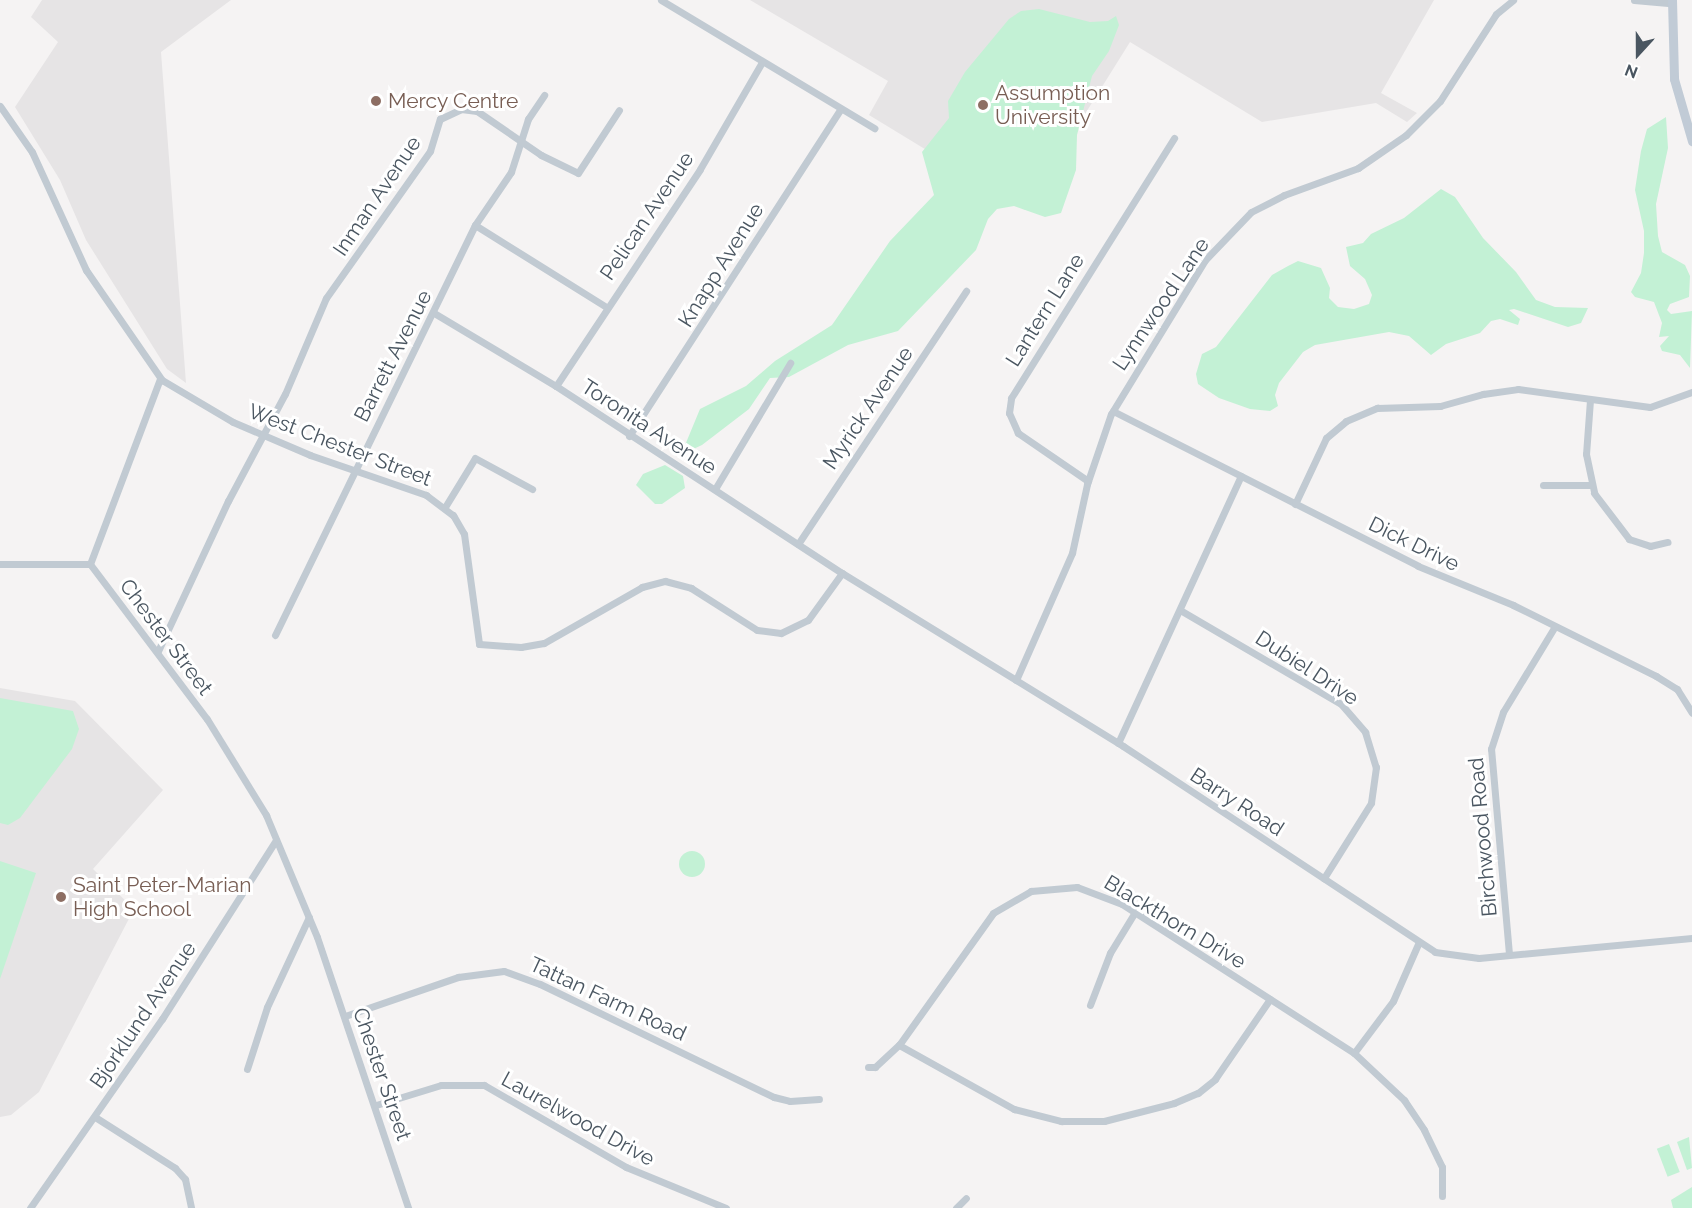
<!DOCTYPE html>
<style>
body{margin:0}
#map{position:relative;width:1692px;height:1208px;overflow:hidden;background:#f5f3f3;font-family:Raleway,sans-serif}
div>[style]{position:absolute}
.education>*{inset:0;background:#e6e4e5}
.green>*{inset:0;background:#c3f1d5;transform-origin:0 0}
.round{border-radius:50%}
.minor>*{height:7px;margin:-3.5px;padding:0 3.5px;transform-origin:3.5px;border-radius:3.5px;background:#c1cad2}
.secondary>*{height:9px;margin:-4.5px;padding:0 4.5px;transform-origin:4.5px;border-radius:4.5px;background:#c1cbd6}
.dots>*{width:16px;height:16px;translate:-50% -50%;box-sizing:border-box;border:3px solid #fff;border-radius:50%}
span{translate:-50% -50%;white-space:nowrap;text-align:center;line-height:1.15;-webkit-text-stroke:6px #fff;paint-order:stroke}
.education-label{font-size:21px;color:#785e54}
.left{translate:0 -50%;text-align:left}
.street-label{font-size:21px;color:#4a5661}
.north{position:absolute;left:1608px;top:24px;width:60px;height:60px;-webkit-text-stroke:4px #fff;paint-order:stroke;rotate:201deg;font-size:16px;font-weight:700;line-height:24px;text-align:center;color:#4a5661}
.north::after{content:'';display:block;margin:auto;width:21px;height:27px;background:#4a5661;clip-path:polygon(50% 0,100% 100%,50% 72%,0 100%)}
</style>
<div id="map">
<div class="education">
<i style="clip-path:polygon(42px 0,231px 0,161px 52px,186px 383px,167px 369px,86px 240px,60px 180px,15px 107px,58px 42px,31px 17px)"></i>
<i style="clip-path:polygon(750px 0,1434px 0,1381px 93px,1417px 113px,1407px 122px,1376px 103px,1262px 122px,1130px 42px,1025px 210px,869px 115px,888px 81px)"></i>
<i style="clip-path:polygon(0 688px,75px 701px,163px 790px,93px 869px,134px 909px,39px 1092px,11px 1115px,0 1117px)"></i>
</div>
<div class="green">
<i style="clip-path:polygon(1039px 9px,1090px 22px,1108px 21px,1116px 16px,1119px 25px,1109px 51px,1092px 76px,1077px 135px,1076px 170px,1061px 213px,1045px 217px,1014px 206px,997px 209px,988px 219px,976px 250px,898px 331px,848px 345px,789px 377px,770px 378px,749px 409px,702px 445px,689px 451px,683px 450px,700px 409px,746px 386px,775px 361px,832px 325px,890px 241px,934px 195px,922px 152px,949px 118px,948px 101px,965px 72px,1009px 19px,1021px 11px)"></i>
<i style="clip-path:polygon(1666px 117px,1668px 148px,1656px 204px,1658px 236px,1662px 252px,1685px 265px,1690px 276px,1689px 297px,1670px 304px,1667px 310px,1671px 314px,1692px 311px,1690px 368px,1680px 355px,1662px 351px,1660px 346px,1669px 336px,1659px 337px,1662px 323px,1654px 302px,1635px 297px,1631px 292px,1641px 273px,1644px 253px,1644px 231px,1635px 190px,1641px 151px,1647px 129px)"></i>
<i style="clip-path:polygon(1441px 189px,1455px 197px,1483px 238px,1516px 272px,1536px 300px,1555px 307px,1588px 308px,1581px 323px,1568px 327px,1514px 309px,1509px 310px,1520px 319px,1518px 325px,1500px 319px,1491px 321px,1480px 333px,1446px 344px,1431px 355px,1409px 336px,1389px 332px,1315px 345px,1303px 352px,1279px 383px,1275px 395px,1278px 406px,1270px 411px,1250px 409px,1219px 398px,1198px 384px,1196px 374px,1202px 354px,1216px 347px,1272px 275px,1288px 266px,1298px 261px,1321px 268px,1330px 288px,1329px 298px,1338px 307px,1354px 309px,1369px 304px,1372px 295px,1365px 279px,1350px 266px,1346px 247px,1363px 243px,1371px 234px,1404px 218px)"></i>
<i style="clip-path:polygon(665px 465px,683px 476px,685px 488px,662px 504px,655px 504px,636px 485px,643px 474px)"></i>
<i style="clip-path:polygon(0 698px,73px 711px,79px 729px,72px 749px,20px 818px,8px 825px,0 823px)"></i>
<i class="round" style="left:679px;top:851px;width:26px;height:26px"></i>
<i style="clip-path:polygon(0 861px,36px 873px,0 979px)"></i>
<i style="clip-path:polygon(1689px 1137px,1692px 1168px,1687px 1170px,1677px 1142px)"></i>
<i style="left:1669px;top:1144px;width:30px;height:13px;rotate:69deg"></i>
<i style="clip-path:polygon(1692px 1187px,1692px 1208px,1673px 1208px,1671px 1200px)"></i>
</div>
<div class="minor">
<i style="left:661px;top:0;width:249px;rotate:31deg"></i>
<i style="left:1634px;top:0;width:37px;rotate:5deg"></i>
<i style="left:0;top:106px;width:56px;rotate:55.2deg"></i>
<i style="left:32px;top:152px;width:130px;rotate:65.4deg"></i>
<i style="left:86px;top:270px;width:134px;rotate:55.4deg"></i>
<i style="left:162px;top:380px;width:82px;rotate:30.6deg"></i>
<i style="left:233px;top:422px;width:84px;rotate:23.2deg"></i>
<i style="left:310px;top:455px;width:123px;rotate:19deg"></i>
<i style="left:426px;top:495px;width:34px;rotate:37deg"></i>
<i style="left:453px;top:515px;width:22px;rotate:60deg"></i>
<i style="left:464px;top:534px;width:111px;rotate:82.2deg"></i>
<i style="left:479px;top:644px;width:42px;rotate:4.1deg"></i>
<i style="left:521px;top:647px;width:23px;rotate:-10deg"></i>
<i style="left:544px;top:643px;width:113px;rotate:-29.7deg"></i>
<i style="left:642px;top:587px;width:24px;rotate:-15deg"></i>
<i style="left:665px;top:581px;width:27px;rotate:15deg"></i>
<i style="left:691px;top:588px;width:78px;rotate:32.5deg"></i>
<i style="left:757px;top:630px;width:24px;rotate:7deg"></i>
<i style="left:781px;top:633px;width:30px;rotate:-26deg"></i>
<i style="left:808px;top:620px;width:58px;rotate:-54.1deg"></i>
<i style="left:842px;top:573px;width:330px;rotate:31.6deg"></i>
<i style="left:1123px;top:746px;width:374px;rotate:33.4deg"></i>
<i style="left:1435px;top:952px;width:44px;rotate:7.8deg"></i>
<i style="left:1479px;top:958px;width:214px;rotate:-5.4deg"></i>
<i style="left:475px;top:225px;width:155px;rotate:32deg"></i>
<i style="left:434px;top:313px;width:142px;rotate:30.9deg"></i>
<i style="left:556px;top:386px;width:342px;rotate:33.2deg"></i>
<i style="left:556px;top:386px;width:260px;rotate:-56.4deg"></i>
<i style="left:700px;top:169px;width:124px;rotate:-59.9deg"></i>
<i style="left:1590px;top:400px;width:54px;rotate:94.2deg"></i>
<i style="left:1586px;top:454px;width:40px;rotate:78deg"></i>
<i style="left:1594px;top:493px;width:58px;rotate:52.7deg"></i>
<i style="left:1629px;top:539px;width:22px;rotate:18deg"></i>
<i style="left:1650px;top:546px;width:18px;rotate:-13deg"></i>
<i style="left:1113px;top:411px;width:342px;rotate:26.9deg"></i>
<i style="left:1418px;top:566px;width:103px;rotate:22.3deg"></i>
<i style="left:1513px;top:605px;width:160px;rotate:26.4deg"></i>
<i style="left:1656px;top:676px;width:25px;rotate:32deg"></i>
<i style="left:1677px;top:689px;width:28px;rotate:58deg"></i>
<i style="left:629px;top:436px;width:388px;rotate:-57.1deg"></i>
<i style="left:1088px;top:481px;width:85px;rotate:-145.6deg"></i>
<i style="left:1018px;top:433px;width:22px;rotate:-114deg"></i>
<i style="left:1009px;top:413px;width:15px;rotate:-82deg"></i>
<i style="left:1011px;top:398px;width:307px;rotate:-57.9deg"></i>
<i style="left:1543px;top:485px;width:47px"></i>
<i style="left:715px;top:489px;width:147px;rotate:-59.2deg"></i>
<i style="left:1295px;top:504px;width:73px;rotate:-64.8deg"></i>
<i style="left:1326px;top:438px;width:26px;rotate:-40deg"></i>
<i style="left:1346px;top:421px;width:34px;rotate:-23deg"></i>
<i style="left:1377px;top:408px;width:63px;rotate:-1.8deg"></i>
<i style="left:1440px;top:406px;width:45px;rotate:-15.6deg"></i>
<i style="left:1483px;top:394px;width:35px;rotate:-8deg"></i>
<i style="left:1518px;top:389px;width:133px;rotate:7.8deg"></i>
<i style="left:1650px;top:407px;width:45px;rotate:-19.7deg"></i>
<i style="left:445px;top:507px;width:57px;rotate:-58.5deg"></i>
<i style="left:475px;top:458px;width:65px;rotate:28.5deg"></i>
<i style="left:798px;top:544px;width:304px;rotate:-56.4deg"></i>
<i style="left:0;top:564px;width:90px"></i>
<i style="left:90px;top:564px;width:194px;rotate:53deg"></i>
<i style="left:207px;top:719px;width:113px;rotate:58.4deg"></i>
<i style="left:266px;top:815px;width:132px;rotate:67.3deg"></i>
<i style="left:317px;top:937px;width:286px;rotate:71.4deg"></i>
<i style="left:90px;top:564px;width:198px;rotate:-69.3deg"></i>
<i style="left:1180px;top:610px;width:186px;rotate:30.3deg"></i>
<i style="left:1341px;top:704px;width:37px;rotate:49deg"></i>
<i style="left:1365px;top:732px;width:37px;rotate:73deg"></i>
<i style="left:1376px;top:767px;width:36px;rotate:98deg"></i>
<i style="left:1371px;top:803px;width:89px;rotate:122.1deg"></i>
<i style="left:275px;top:635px;width:456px;rotate:-64deg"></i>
<i style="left:475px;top:225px;width:64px;rotate:-55.8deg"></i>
<i style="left:511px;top:172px;width:56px;rotate:-72.2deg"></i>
<i style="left:528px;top:119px;width:29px;rotate:-56deg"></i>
<i style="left:158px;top:651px;width:166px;rotate:-65deg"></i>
<i style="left:228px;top:501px;width:121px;rotate:-62deg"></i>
<i style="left:285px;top:394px;width:104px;rotate:-66.9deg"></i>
<i style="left:326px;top:298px;width:180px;rotate:-54.7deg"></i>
<i style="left:430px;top:151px;width:34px;rotate:-73deg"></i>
<i style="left:440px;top:119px;width:23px;rotate:-25deg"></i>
<i style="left:461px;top:109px;width:16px;rotate:7deg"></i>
<i style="left:477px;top:111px;width:78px;rotate:34.5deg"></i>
<i style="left:541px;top:155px;width:41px;rotate:25.9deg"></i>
<i style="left:578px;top:173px;width:75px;rotate:-56.9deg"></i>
<i style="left:1016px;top:680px;width:139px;rotate:-66.2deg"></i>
<i style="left:1072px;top:553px;width:71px;rotate:-77.7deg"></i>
<i style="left:1087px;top:484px;width:74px;rotate:-71.1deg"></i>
<i style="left:1111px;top:414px;width:180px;rotate:-58.6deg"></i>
<i style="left:1205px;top:260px;width:66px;rotate:-46.2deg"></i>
<i style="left:1251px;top:212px;width:37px;rotate:-27deg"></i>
<i style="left:1284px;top:195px;width:79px;rotate:-20deg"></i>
<i style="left:1358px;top:168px;width:58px;rotate:-34.5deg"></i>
<i style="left:1406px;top:135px;width:48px;rotate:-45deg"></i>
<i style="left:1440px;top:101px;width:103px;rotate:-57.2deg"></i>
<i style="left:1496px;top:14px;width:22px;rotate:-39deg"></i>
<i style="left:1118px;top:743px;width:294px;rotate:-65.3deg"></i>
<i style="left:1509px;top:954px;width:206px;rotate:-95deg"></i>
<i style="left:1491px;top:749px;width:39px;rotate:-72deg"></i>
<i style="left:1503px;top:712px;width:100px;rotate:-58.8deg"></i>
<i style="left:1090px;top:1005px;width:56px;rotate:-69deg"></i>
<i style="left:1110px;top:953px;width:48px;rotate:-58.6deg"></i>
<i style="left:345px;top:1016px;width:120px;rotate:-19deg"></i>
<i style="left:458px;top:977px;width:46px;rotate:-7.4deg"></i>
<i style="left:504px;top:971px;width:38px;rotate:20deg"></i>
<i style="left:540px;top:984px;width:260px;rotate:25.8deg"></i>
<i style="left:774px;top:1097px;width:16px;rotate:14deg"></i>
<i style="left:790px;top:1101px;width:29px;rotate:-4deg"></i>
<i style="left:899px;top:1045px;width:132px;rotate:29.1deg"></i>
<i style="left:1014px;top:1109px;width:49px;rotate:14.3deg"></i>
<i style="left:1061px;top:1121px;width:43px"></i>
<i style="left:1104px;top:1121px;width:72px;rotate:-14.4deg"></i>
<i style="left:1174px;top:1103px;width:26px;rotate:-23deg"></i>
<i style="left:1198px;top:1093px;width:22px;rotate:-39deg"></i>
<i style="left:1215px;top:1079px;width:97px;rotate:-55.5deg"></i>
<i style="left:1354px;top:1053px;width:65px;rotate:-53.1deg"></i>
<i style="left:1393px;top:1001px;width:62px;rotate:-66.3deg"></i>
<i style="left:868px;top:1067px;width:7px"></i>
<i style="left:875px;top:1067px;width:33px;rotate:-43deg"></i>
<i style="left:899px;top:1045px;width:162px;rotate:-54.5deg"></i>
<i style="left:993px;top:913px;width:44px;rotate:-30.1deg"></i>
<i style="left:1031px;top:891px;width:46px;rotate:-5deg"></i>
<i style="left:1077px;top:887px;width:48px;rotate:20.7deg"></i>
<i style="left:1122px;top:904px;width:276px;rotate:32.7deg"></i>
<i style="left:1354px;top:1053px;width:69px;rotate:43.2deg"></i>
<i style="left:1404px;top:1100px;width:36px;rotate:56deg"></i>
<i style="left:1424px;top:1130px;width:41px;rotate:64.1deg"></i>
<i style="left:1442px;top:1167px;width:29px;rotate:90deg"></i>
<i style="left:247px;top:1069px;width:65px;rotate:-72.1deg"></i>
<i style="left:267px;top:1007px;width:99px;rotate:-65deg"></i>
<i style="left:376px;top:1105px;width:68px;rotate:-17.1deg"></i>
<i style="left:441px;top:1085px;width:43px"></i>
<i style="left:484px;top:1085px;width:164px;rotate:30deg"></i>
<i style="left:626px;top:1167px;width:108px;rotate:22.3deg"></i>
<i style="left:95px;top:1117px;width:95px;rotate:32.5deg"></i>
<i style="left:175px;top:1168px;width:15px;rotate:48deg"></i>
<i style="left:185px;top:1179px;width:30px;rotate:78deg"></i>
<i style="left:30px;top:1208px;width:231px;rotate:-55.1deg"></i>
<i style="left:162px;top:1019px;width:212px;rotate:-57.5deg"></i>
<i style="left:956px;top:1208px;width:14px;rotate:-45deg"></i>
</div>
<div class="secondary">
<i style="left:1672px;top:0;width:79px;rotate:88.5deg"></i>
<i style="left:1674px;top:79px;width:65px;rotate:73.8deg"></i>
</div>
<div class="dots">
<i style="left:376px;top:101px;background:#8d6e63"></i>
<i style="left:983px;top:105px;background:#8d6e63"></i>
<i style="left:61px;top:897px;background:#8d6e63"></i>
</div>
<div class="education-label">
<span class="left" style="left:995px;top:105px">Assumption<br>University</span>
<span class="left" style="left:388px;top:101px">Mercy Centre</span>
<span class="left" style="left:73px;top:897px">Saint Peter-Marian<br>High School</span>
</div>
<div class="street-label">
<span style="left:377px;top:196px;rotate:-56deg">Inman Avenue</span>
<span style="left:647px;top:216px;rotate:-56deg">Pelican Avenue</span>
<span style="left:721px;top:265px;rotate:-58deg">Knapp Avenue</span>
<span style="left:1161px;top:304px;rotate:-56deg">Lynnwood Lane</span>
<span style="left:1045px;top:310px;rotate:-58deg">Lantern Lane</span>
<span style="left:393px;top:356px;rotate:-63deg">Barrett Avenue</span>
<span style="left:868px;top:408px;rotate:-56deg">Myrick Avenue</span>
<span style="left:649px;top:427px;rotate:33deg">Toronita Avenue</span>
<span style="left:340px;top:445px;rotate:21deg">West Chester Street</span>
<span style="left:1414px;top:544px;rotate:26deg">Dick Drive</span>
<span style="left:166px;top:637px;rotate:53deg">Chester Street</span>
<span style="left:1307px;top:668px;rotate:33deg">Dubiel Drive</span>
<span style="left:1237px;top:802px;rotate:33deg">Barry Road</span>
<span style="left:1483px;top:837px;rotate:-95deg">Birchwood Road</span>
<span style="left:1175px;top:922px;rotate:31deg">Blackthorn Drive</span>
<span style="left:608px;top:999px;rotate:25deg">Tattan Farm Road</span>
<span style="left:143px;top:1015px;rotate:-56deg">Bjorklund Avenue</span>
<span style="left:382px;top:1074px;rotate:71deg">Chester Street</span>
<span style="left:578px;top:1119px;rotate:29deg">Laurelwood Drive</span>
</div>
<div class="north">N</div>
</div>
